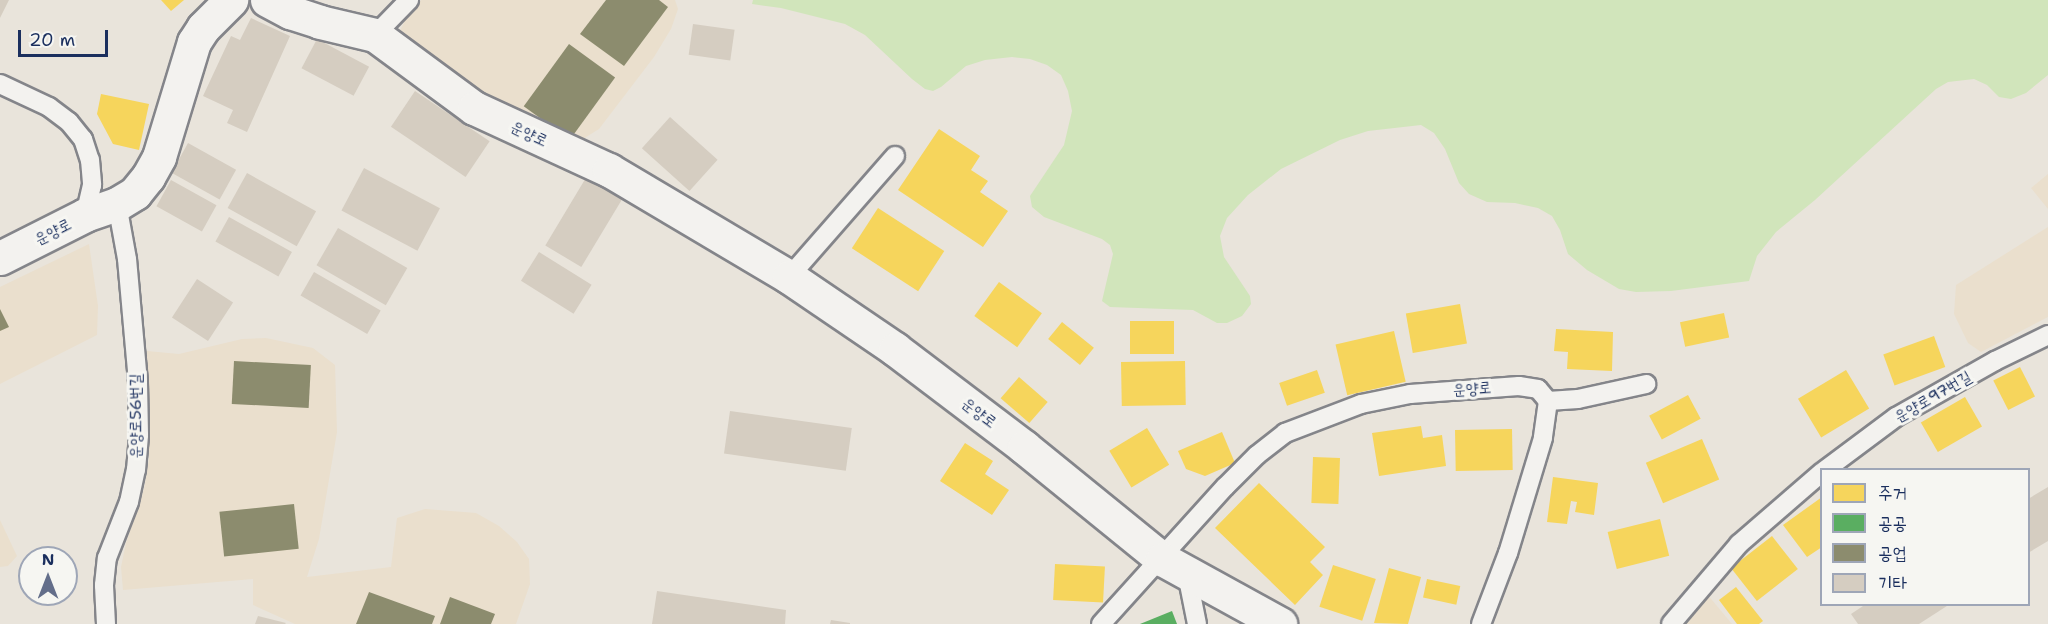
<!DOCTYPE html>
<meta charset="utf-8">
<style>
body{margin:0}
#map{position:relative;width:2048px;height:624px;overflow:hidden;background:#e9e4db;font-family:"Shantell Sans","Poor Story",sans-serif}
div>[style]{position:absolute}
.built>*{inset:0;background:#eadfcd}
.green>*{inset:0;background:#d1e5bb}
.homes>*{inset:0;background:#f6d55c;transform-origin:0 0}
.public>*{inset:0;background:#5aae61}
.industry>*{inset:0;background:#8c8c6e;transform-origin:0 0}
.building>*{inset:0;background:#d5cdc1;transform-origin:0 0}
.roads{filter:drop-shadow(2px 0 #84858a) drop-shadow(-2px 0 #84858a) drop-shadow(0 2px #84858a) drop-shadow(0 -2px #84858a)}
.service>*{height:18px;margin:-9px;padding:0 9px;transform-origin:9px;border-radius:9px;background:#f3f2ef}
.minor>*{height:33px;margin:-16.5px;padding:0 16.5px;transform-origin:16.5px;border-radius:16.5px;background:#f3f2ef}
span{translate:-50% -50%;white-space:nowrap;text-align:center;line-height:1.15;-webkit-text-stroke:6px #f6f6f2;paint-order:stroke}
.street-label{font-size:16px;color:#1b2f5e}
.legend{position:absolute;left:1820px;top:468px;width:210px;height:138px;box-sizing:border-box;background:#f6f6f2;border:2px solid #9ea6b7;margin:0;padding:8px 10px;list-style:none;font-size:18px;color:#1b2f5e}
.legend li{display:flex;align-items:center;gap:12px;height:30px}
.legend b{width:30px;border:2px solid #9ea6b7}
.north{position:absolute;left:18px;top:546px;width:60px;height:60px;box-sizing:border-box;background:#f6f6f2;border:2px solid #9ea6b7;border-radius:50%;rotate:0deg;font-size:16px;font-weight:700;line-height:24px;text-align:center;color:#1b2f5e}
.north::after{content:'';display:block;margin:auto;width:21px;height:27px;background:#636e8a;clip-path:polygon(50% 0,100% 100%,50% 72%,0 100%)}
.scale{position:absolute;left:18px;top:30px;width:90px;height:27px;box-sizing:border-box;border:3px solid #1b2f5e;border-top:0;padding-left:8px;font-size:18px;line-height:21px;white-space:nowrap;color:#1b2f5e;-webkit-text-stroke:4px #f6f6f2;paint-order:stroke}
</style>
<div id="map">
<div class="built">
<i style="clip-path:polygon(421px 0,675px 0,678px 9px,671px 29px,654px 57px,599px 129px,578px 142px,463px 87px,402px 40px,400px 31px,406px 18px)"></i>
<i style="clip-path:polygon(2048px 174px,2048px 209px,2031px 188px)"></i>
<i style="clip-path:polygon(2048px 227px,2048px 317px,1981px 352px,1968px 343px,1954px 314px,1956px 285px)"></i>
<i style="clip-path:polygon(89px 244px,98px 306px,97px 335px,0 384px,0 287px)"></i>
<i style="clip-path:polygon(266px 338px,313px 348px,335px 365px,337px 432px,319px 539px,307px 577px,391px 567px,397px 518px,425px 509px,476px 513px,499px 526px,517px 542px,529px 559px,530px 584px,516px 624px,295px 624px,253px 605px,253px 579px,123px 590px,121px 567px,126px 543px,144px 489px,149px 459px,147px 351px,179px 354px,242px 339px)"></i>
<i style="clip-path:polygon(0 520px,17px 556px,8px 566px,0 567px)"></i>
<i style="clip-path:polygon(1707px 594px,1732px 624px,1684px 624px)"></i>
</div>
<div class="green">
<i style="clip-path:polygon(753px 0,2048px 0,2048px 75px,2026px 93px,2011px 99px,1999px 97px,1987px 85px,1974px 79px,1948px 82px,1936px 89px,1815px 200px,1776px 232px,1757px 256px,1749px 281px,1671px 291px,1636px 292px,1619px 289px,1587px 270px,1568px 254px,1560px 230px,1552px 216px,1538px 208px,1515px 203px,1487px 202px,1469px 194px,1459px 183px,1445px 149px,1434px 133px,1421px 125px,1368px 131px,1340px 140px,1281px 169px,1248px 195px,1227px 218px,1220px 236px,1224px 257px,1250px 296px,1251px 304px,1242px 316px,1227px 323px,1217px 323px,1193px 310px,1110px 307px,1102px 301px,1113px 254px,1110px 245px,1102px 239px,1044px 217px,1032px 207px,1030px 196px,1064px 145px,1072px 111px,1068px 91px,1061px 75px,1047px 65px,1030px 59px,1012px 57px,985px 60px,966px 66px,941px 87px,933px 91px,925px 89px,912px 79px,865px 35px,845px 24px,781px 8px,752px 4px)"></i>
</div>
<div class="homes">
<i style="clip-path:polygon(161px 0,184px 0,171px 11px)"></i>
<i style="clip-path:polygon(101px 94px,149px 104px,139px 150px,113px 144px,97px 114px)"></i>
<i style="clip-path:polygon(939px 129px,980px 156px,971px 170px,988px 181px,980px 192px,1008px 211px,983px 247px,898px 190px)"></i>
<i style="left:878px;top:208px;width:79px;height:48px;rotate:33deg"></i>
<i style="left:999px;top:282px;width:53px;height:42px;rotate:36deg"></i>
<i style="left:1460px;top:304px;width:40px;height:55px;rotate:80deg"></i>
<i style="left:1724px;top:313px;width:25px;height:45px;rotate:78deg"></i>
<i style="left:1130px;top:321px;width:44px;height:33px"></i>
<i style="left:1062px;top:322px;width:41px;height:22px;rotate:39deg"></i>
<i style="clip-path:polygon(1556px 329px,1613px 332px,1612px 371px,1567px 369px,1568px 352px,1554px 351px)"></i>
<i style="left:1394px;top:331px;width:52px;height:60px;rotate:77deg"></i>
<i style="left:1934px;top:336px;width:33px;height:54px;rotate:70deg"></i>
<i style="left:1185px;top:361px;width:44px;height:64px;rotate:89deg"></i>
<i style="left:2020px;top:367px;width:33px;height:30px;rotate:63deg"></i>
<i style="left:1317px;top:370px;width:24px;height:40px;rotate:71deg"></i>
<i style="left:1846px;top:370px;width:45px;height:56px;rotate:59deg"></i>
<i style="left:1019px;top:377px;width:38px;height:28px;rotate:41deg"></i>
<i style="left:1688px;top:395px;width:27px;height:44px;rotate:62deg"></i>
<i style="left:1965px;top:397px;width:34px;height:51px;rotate:60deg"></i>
<i style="clip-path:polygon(1421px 426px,1423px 438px,1442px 435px,1446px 466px,1379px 476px,1372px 433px)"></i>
<i style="left:1147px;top:428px;width:43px;height:44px;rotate:59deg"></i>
<i style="left:1512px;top:429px;width:41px;height:57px;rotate:89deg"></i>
<i style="clip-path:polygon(1222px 432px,1235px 463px,1205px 476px,1186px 469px,1178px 451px)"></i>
<i style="left:1702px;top:439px;width:44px;height:61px;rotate:67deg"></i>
<i style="clip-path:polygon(965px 443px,993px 461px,985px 474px,1009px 490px,992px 515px,940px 481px)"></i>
<i style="left:1313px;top:457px;width:27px;height:46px;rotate:2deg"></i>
<i style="clip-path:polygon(1553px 477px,1598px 483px,1594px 515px,1575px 512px,1577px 502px,1571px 501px,1567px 524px,1547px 522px)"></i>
<i style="clip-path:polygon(1259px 483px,1325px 547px,1310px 562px,1323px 575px,1295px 605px,1215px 528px)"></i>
<i style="clip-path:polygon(1822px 497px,1822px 547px,1807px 557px,1783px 525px)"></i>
<i style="left:1660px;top:519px;width:38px;height:54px;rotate:76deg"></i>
<i style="left:1772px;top:536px;width:42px;height:52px;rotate:52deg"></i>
<i style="left:1055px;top:564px;width:50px;height:36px;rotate:3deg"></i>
<i style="left:1333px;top:565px;width:45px;height:44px;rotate:18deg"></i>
<i style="clip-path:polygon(1389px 568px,1421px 577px,1408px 624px,1374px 623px)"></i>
<i style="left:1427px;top:579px;width:34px;height:19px;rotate:12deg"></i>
<i style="clip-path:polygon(1736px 587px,1763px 621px,1759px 624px,1737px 624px,1719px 600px)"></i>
</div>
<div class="public">
<i style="clip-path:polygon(1172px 611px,1177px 624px,1140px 624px)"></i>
</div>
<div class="industry">
<i style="clip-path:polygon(606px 0,659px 0,668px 7px,624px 66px,580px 34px)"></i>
<i style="left:569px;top:44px;width:57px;height:77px;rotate:36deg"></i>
<i style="clip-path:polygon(0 309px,9px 327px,0 331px)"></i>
<i style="left:234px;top:361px;width:77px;height:43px;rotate:3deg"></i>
<i style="left:294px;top:504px;width:45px;height:75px;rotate:84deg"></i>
<i style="clip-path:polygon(369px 592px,435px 616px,432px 624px,356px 624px)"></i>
<i style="clip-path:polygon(450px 597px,495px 614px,491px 624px,440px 624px)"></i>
</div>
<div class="building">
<i style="clip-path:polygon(0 0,9px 0,0 18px)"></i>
<i style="clip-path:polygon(251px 18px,290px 36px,247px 132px,227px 123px,233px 110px,203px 96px,231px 36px,240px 40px)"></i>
<i style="left:693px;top:24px;width:42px;height:31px;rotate:8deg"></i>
<i style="left:317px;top:39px;width:59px;height:33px;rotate:28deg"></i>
<i style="left:415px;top:91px;width:90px;height:43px;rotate:34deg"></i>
<i style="left:670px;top:117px;width:64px;height:42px;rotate:42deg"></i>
<i style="left:188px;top:143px;width:55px;height:34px;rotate:29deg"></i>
<i style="left:364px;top:168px;width:86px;height:48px;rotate:28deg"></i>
<i style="left:247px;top:173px;width:79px;height:40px;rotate:29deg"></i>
<i style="left:587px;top:176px;width:42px;height:81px;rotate:31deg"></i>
<i style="left:171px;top:180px;width:52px;height:30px;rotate:29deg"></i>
<i style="left:229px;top:217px;width:72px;height:28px;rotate:29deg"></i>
<i style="left:338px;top:228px;width:80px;height:43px;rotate:30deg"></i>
<i style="left:539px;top:252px;width:62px;height:34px;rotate:32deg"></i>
<i style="left:314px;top:272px;width:77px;height:27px;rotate:30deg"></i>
<i style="left:197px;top:279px;width:43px;height:46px;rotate:33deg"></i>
<i style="left:730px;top:411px;width:123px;height:43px;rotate:8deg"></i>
<i style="clip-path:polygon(2048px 487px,2048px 541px,2028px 553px,2028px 499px)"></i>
<i style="clip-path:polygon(657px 591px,786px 610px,785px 624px,652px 624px)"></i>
<i style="clip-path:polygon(1866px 604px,1950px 604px,1919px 624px,1858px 624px,1851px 614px)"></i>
<i style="clip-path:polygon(258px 616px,286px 623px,285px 624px,255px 624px)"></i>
<i style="clip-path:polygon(831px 620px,850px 623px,850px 624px,830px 624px)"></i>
</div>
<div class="roads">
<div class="service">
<i style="left:375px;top:35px;width:49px;rotate:-45.8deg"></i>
<i style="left:0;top:84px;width:54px;rotate:25.1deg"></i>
<i style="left:49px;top:107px;width:25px;rotate:37deg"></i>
<i style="left:69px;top:122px;width:22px;rotate:51deg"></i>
<i style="left:83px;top:139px;width:22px;rotate:72deg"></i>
<i style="left:90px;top:160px;width:25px;rotate:85deg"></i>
<i style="left:92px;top:185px;width:31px;rotate:103deg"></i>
<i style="left:789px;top:277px;width:161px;rotate:-48.8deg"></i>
<i style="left:1548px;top:401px;width:30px;rotate:-4deg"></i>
<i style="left:1578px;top:399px;width:70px;rotate:-12.4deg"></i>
<i style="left:1825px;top:470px;width:89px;rotate:-36.7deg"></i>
<i style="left:1896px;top:417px;width:114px;rotate:-29.5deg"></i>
<i style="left:1995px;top:361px;width:59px;rotate:-26.1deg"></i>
<i style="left:1187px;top:574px;width:51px;rotate:78.7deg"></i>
<i style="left:106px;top:624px;width:39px;rotate:-93deg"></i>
<i style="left:104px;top:585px;width:27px;rotate:-84deg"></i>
<i style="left:107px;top:558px;width:60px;rotate:-68.6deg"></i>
<i style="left:129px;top:502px;width:33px;rotate:-78deg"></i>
<i style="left:136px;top:470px;width:35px;rotate:-85deg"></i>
<i style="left:139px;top:435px;width:53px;rotate:-91.1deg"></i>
<i style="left:138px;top:382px;width:123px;rotate:-95.1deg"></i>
<i style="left:127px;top:259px;width:56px;rotate:-100.3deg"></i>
<i style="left:1101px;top:624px;width:185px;rotate:-47.9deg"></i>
<i style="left:1225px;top:487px;width:45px;rotate:-45deg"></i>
<i style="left:1257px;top:455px;width:36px;rotate:-38deg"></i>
<i style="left:1285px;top:433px;width:81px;rotate:-20.9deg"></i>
<i style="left:1361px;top:404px;width:50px;rotate:-11.5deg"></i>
<i style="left:1410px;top:394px;width:109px;rotate:-4.2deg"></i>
<i style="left:1519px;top:386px;width:19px;rotate:9deg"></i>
<i style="left:1538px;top:389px;width:16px;rotate:50deg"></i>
<i style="left:1548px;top:401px;width:37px;rotate:98deg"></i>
<i style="left:1543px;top:438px;width:120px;rotate:106.9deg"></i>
<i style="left:1508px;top:553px;width:76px;rotate:110.8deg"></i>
<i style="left:1671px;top:624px;width:105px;rotate:-49.6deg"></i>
<i style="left:1739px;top:544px;width:110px;rotate:-40.9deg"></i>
</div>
<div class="minor">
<i style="left:267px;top:0;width:26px;rotate:28deg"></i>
<i style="left:290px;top:12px;width:32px;rotate:18deg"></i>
<i style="left:320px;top:22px;width:57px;rotate:13.3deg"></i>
<i style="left:375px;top:35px;width:123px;rotate:36.4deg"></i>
<i style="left:474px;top:108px;width:149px;rotate:24.7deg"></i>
<i style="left:609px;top:170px;width:209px;rotate:30.7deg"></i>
<i style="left:789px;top:277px;width:128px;rotate:34.2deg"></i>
<i style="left:895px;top:349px;width:162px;rotate:37.2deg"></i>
<i style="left:1024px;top:447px;width:178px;rotate:39.1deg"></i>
<i style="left:1162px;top:559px;width:135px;rotate:28.8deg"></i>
<i style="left:0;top:258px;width:95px;rotate:-26.8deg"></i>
<i style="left:85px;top:215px;width:34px;rotate:-19deg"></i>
<i style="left:117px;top:204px;width:21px;rotate:-31deg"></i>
<i style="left:135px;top:193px;width:21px;rotate:-51deg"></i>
<i style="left:148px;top:177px;width:23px;rotate:-61deg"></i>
<i style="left:159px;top:157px;width:120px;rotate:-73.1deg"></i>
<i style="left:194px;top:42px;width:17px;rotate:-57deg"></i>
<i style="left:203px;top:28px;width:40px;rotate:-45deg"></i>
</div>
</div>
<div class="street-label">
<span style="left:529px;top:134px;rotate:25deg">운양로</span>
<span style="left:53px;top:232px;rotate:-27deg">운양로</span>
<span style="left:1472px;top:389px;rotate:-4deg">운양로</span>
<span style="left:1933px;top:397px;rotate:-30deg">운양로97번길</span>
<span style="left:979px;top:413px;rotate:37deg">운양로</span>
<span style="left:136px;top:416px;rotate:-90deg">운양로56번길</span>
</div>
<ul class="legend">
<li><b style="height:16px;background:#f6d55c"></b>주거</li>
<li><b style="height:16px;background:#5aae61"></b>공공</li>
<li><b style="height:16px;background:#8c8c6e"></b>공업</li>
<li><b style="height:16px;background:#d5cdc1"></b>기타</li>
</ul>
<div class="north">N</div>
<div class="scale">20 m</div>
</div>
